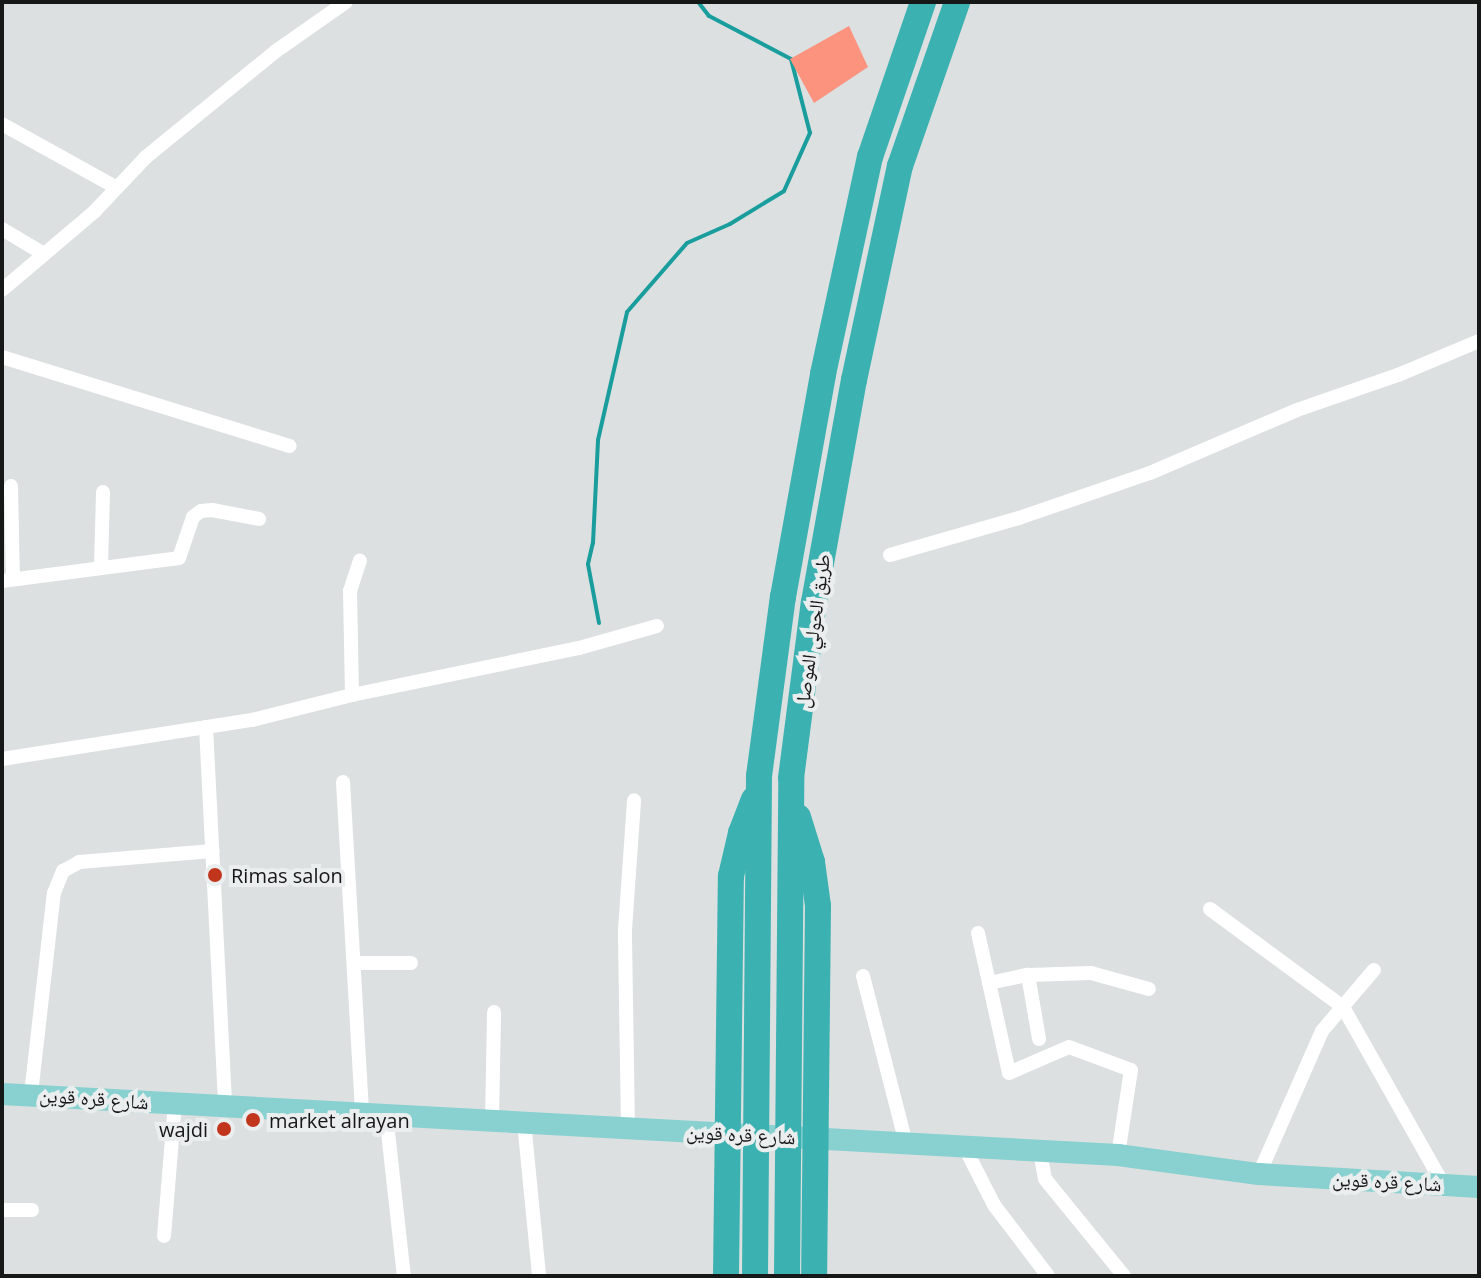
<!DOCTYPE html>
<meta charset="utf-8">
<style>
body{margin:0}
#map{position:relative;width:1481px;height:1278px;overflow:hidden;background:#dce0e0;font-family:"Open Sans","Noto Naskh Arabic",sans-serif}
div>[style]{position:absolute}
.stream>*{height:4px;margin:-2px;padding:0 2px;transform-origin:2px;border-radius:2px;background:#199d9d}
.building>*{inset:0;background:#fb937f}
.street>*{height:14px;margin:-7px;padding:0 7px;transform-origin:7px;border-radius:7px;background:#fff}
.primary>*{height:22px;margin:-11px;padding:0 11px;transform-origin:11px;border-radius:11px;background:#89d1d0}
.highway>*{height:26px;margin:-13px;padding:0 13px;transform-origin:13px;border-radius:13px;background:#3bb2b1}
.dots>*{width:22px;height:22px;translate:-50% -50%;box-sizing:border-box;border:4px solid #eaeeee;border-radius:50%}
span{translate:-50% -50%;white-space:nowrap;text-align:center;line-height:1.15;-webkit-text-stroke:8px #eaeeee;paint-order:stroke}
.street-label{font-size:20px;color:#161717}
.poi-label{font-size:20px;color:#161717}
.left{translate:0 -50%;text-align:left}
.right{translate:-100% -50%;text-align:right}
.frame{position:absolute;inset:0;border:4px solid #161717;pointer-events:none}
</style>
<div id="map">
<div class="stream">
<i style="left:599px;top:623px;width:60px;rotate:-100.6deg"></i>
<i style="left:588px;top:564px;width:22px;rotate:-77deg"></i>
<i style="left:593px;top:543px;width:103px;rotate:-87.2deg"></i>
<i style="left:598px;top:440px;width:131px;rotate:-77.2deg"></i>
<i style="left:627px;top:312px;width:91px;rotate:-49deg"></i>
<i style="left:687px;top:243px;width:47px;rotate:-23.8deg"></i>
<i style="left:730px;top:224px;width:63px;rotate:-31.4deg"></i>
<i style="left:784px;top:191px;width:64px;rotate:-65.9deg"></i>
<i style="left:810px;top:133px;width:76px;rotate:-104.4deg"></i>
<i style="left:791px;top:59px;width:93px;rotate:-152.3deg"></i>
<i style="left:709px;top:16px;width:18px;rotate:-128deg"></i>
</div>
<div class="building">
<i style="clip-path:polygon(849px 26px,868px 67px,814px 103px,790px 59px)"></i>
</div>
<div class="street">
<i style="left:2px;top:124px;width:129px;rotate:29.1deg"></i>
<i style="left:2px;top:229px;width:49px;rotate:30.8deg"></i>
<i style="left:2px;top:290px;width:121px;rotate:-40.3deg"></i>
<i style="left:94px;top:212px;width:76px;rotate:-46.6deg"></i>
<i style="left:146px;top:157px;width:168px;rotate:-39.2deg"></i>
<i style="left:276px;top:51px;width:85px;rotate:-35deg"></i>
<i style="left:2px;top:357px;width:301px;rotate:17.2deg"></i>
<i style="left:11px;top:486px;width:93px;rotate:88.8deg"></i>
<i style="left:890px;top:555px;width:134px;rotate:-16deg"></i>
<i style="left:1019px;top:518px;width:139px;rotate:-19deg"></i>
<i style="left:1150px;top:473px;width:160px;rotate:-23.2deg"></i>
<i style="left:1297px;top:410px;width:107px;rotate:-19.1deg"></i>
<i style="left:1398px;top:375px;width:88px;rotate:-22.8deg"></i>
<i style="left:101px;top:568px;width:76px;rotate:-88.5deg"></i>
<i style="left:2px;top:581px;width:178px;rotate:-7.4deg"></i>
<i style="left:179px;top:558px;width:43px;rotate:-71.1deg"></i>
<i style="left:193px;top:517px;width:10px;rotate:-37deg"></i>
<i style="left:201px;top:511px;width:11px;rotate:-5deg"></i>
<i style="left:212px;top:510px;width:48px;rotate:10.8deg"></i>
<i style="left:352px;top:695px;width:104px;rotate:-91.1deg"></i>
<i style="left:350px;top:591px;width:32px;rotate:-72deg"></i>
<i style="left:206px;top:727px;width:378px;rotate:87.1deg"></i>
<i style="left:2px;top:759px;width:253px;rotate:-8.9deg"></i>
<i style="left:252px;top:720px;width:103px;rotate:-14deg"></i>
<i style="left:352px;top:695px;width:232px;rotate:-11.7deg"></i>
<i style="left:579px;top:648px;width:81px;rotate:-15.8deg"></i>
<i style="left:343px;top:782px;width:332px;rotate:86.7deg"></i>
<i style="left:1210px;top:909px;width:165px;rotate:36.4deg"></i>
<i style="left:1343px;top:1007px;width:203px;rotate:60.5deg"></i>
<i style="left:978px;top:933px;width:143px;rotate:77.5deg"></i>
<i style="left:1009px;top:1073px;width:65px;rotate:-23.4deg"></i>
<i style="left:1069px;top:1047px;width:66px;rotate:20.4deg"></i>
<i style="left:1131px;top:1070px;width:86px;rotate:98.7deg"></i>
<i style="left:355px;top:963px;width:56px"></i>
<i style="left:1028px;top:975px;width:63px;rotate:-1.8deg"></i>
<i style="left:1091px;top:973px;width:60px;rotate:15.4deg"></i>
<i style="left:863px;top:976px;width:172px;rotate:75.6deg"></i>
<i style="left:989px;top:983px;width:40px;rotate:-12deg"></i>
<i style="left:1028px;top:975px;width:65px;rotate:80.2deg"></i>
<i style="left:31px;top:1094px;width:202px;rotate:-83.5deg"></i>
<i style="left:54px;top:893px;width:24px;rotate:-68deg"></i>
<i style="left:63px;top:871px;width:18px;rotate:-29deg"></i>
<i style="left:79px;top:862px;width:134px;rotate:-4.7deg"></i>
<i style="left:386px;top:1114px;width:163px;rotate:83.7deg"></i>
<i style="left:492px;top:1120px;width:108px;rotate:-88.9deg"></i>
<i style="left:524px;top:1122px;width:155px;rotate:84.4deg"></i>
<i style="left:628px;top:1128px;width:198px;rotate:-90.9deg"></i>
<i style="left:625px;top:930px;width:130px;rotate:-86deg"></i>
<i style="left:964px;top:1146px;width:66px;rotate:63deg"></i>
<i style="left:994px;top:1205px;width:89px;rotate:52.7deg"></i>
<i style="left:1040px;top:1151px;width:28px;rotate:80deg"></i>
<i style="left:1045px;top:1179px;width:125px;rotate:50.8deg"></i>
<i style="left:1259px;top:1174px;width:156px;rotate:-66.2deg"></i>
<i style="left:1322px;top:1031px;width:80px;rotate:-49.6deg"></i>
<i style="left:2px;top:1210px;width:30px"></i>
<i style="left:164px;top:1236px;width:133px;rotate:-85.3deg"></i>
</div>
<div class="primary">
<i style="left:2px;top:1094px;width:1118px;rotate:3.13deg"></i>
<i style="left:1118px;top:1155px;width:142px;rotate:7.7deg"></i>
<i style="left:1259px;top:1174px;width:220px;rotate:3.4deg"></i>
</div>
<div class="highway">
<i style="left:798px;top:817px;width:47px;rotate:72.7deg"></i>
<i style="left:812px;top:862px;width:44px;rotate:82.2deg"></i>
<i style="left:818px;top:906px;width:370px;rotate:90.6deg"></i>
<i style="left:726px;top:1276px;width:400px;rotate:-89.3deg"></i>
<i style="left:731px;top:876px;width:44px;rotate:-76.9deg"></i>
<i style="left:741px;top:833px;width:36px;rotate:-69deg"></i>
<i style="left:755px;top:1276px;width:500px;rotate:-89.54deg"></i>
<i style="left:759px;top:776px;width:181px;rotate:-82.4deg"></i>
<i style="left:783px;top:597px;width:227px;rotate:-79.8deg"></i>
<i style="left:823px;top:374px;width:222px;rotate:-77.8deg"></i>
<i style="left:870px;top:157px;width:164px;rotate:-71.1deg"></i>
<i style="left:787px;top:1276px;width:498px;rotate:-89.5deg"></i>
<i style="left:791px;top:778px;width:177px;rotate:-82.6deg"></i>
<i style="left:814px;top:602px;width:226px;rotate:-79.8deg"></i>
<i style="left:854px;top:380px;width:219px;rotate:-77.9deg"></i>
<i style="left:900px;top:166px;width:174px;rotate:-70.8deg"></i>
</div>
<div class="dots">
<i style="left:215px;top:875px;background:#c1351d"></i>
<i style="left:253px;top:1120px;background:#c1351d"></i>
<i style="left:224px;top:1129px;background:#c1351d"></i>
</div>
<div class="street-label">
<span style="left:812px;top:631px;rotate:-82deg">طريق الحولي الموصل</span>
<span style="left:94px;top:1098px;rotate:4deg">شارع قره قوين</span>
<span style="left:741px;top:1134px;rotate:3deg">شارع قره قوين</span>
<span style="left:1387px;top:1181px;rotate:3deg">شارع قره قوين</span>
</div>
<div class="poi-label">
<span class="left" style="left:231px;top:875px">Rimas salon</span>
<span class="left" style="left:269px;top:1120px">market alrayan</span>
<span class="right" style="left:208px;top:1129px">wajdi</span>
</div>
<div class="frame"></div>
</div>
